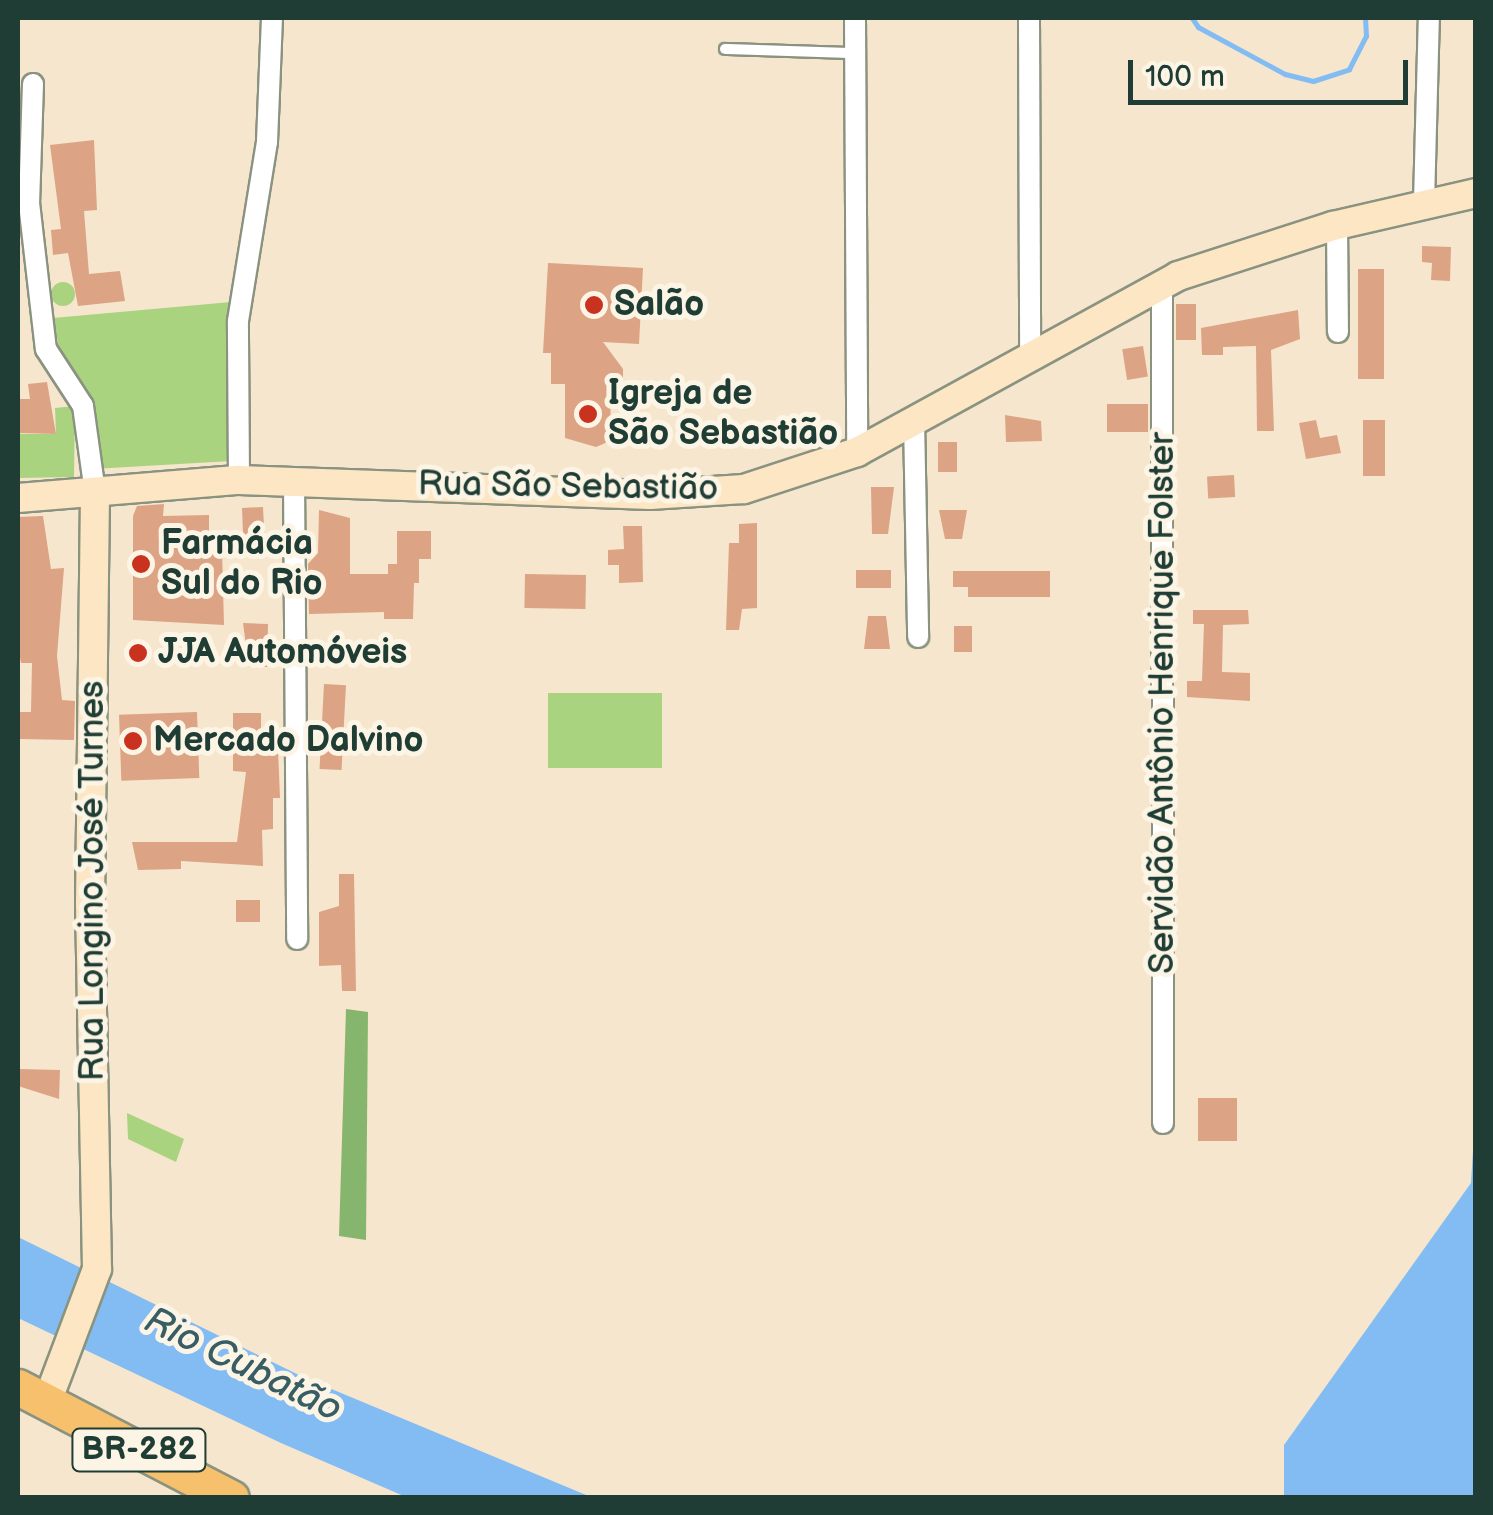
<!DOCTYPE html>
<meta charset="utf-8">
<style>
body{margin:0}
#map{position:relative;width:1493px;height:1515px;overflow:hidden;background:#f6e6cd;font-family:"Balsamiq Sans",sans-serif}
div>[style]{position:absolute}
.green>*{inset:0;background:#a9d37f;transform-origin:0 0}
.round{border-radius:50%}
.forest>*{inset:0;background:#86b56e}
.water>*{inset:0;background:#82bcf3}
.stream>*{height:5px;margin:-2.5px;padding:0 2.5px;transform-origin:2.5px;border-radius:2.5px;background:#82bcf3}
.building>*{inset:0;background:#dca384;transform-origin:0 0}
.roads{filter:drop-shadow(2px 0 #8a9280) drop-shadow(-2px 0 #8a9280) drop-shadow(0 2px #8a9280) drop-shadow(0 -2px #8a9280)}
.lane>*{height:10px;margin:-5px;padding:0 5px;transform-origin:5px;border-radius:5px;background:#fff}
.street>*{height:20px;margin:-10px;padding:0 10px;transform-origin:10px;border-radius:10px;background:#fff}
.secondary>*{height:28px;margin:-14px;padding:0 14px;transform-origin:14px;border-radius:14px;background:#fce6c4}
.highway>*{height:35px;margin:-17.5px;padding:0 17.5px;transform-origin:17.5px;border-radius:17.5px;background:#f7c06c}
.dots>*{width:28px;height:28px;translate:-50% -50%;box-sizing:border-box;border:5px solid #fcf5e5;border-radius:50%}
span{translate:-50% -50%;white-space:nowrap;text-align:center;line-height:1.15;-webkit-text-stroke:10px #fcf5e5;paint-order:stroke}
.shield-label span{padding:2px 8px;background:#fcf5e5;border:2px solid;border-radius:8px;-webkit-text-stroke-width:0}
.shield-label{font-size:32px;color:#1f3d34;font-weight:700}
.poi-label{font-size:35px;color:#1f3d34;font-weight:700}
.left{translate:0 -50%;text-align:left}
.street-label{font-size:35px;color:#1f3d34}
.water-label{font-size:38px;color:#385d64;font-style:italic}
.frame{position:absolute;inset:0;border:20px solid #1f3d34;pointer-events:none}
.scale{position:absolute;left:1128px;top:60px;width:280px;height:45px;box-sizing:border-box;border:5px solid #1f3d34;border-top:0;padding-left:12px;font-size:30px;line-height:35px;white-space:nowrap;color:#1f3d34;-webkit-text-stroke:8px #fcf5e5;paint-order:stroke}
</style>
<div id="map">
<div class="green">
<i class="round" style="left:51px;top:282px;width:24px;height:24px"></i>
<i style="clip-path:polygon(231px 302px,231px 461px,93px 469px,89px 392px,59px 348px,53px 318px)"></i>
<i style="clip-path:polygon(75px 406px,74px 477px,18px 478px,18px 434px,56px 434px,55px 408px)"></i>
<i style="left:662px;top:693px;width:75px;height:114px;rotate:90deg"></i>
<i style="clip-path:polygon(127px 1113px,184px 1139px,176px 1162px,128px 1139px)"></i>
</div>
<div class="forest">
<i style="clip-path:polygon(346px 1009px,368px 1012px,366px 1240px,339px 1236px)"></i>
</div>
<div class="water">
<i style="clip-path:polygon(1475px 1117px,1475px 1497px,1284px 1497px,1284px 1445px,1471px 1183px)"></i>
<i style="clip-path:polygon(18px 1237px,305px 1378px,591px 1497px,406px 1497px,281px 1443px,18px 1318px)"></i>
</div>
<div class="stream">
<i style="left:1192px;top:18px;width:11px;rotate:56deg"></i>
<i style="left:1198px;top:27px;width:99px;rotate:28.4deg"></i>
<i style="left:1285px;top:74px;width:29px;rotate:14deg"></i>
<i style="left:1313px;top:81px;width:38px;rotate:-18deg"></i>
<i style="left:1349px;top:69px;width:37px;rotate:-63deg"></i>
<i style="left:1366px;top:36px;width:18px;rotate:-93deg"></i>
</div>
<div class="building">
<i style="clip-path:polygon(94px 140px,97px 210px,84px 211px,89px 274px,120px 271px,125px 301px,78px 306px,68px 253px,53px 255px,51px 230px,61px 229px,50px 145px)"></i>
<i style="clip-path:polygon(1422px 246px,1451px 247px,1450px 281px,1431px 280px,1432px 263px,1422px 262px)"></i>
<i style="clip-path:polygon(548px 263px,643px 268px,639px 344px,603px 342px,623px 369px,623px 389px,611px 389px,610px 441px,596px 447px,565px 438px,565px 384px,551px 384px,551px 353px,543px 353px)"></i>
<i style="left:1358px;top:269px;width:26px;height:110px"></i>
<i style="left:1176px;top:304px;width:20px;height:36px"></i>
<i style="clip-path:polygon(1298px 310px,1300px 339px,1271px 350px,1274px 431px,1257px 431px,1256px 346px,1223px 347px,1223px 355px,1202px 355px,1201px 328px)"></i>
<i style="left:1143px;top:346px;width:31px;height:21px;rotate:81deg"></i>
<i style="clip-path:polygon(47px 382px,56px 434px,18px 433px,18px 399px,30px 399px,28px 384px)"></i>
<i style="left:1107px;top:404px;width:41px;height:28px"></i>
<i style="clip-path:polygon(1005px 415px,1041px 421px,1042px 441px,1006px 442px)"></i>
<i style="clip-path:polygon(1316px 420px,1320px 438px,1337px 435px,1341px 453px,1306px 459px,1299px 423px)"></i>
<i style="left:1363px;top:420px;width:22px;height:56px"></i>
<i style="left:938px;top:442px;width:19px;height:30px"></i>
<i style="left:1234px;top:475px;width:22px;height:27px;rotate:87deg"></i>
<i style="clip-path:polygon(871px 487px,894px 487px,888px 534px,872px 534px)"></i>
<i style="clip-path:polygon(164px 504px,163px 516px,209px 515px,209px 534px,243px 534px,242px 508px,263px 507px,265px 547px,222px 549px,224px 625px,133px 620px,133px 516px,137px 506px)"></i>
<i style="clip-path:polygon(319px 510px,350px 518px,350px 574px,388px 574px,388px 564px,397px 564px,397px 531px,431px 531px,431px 559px,419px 559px,419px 583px,414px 583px,413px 619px,384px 619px,384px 612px,309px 614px,308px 564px,318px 553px)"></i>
<i style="clip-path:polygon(939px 510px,967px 510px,962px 539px,945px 539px)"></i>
<i style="clip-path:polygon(43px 516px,51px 569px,64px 568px,57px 656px,62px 700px,75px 701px,74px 740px,18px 739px,18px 712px,31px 712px,32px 663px,21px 663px,18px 647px,18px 517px)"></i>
<i style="clip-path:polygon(757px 523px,757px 608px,742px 609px,739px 630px,726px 630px,729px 543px,739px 543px,739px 524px)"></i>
<i style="clip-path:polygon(623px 526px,642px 526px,643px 582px,619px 583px,619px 565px,608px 565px,608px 550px,624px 549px)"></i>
<i style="left:891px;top:570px;width:18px;height:35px;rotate:90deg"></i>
<i style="clip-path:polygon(953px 571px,1050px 571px,1050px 597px,968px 597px,968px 587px,953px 587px)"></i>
<i style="left:525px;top:574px;width:61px;height:34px;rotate:1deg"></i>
<i style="clip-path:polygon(1193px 610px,1248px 610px,1249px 624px,1223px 625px,1222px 672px,1250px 673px,1250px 701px,1187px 697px,1187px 681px,1202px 681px,1204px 624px,1193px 624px)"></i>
<i style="clip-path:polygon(868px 616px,886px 616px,890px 649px,864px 649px)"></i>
<i style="clip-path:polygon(243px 623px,268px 624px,267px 667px,249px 667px)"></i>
<i style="left:954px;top:626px;width:18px;height:26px"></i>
<i style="left:324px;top:684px;width:22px;height:85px;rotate:3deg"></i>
<i style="left:197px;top:712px;width:66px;height:78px;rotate:88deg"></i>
<i style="clip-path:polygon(233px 713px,261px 713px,261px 748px,278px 750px,280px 798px,273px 798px,273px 829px,262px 830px,263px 866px,181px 861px,181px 869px,138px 870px,132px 842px,237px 842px,246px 772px,233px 771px)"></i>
<i style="clip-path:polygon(339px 874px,354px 874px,356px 991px,342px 991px,341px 965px,319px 966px,319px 912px,339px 906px)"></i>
<i style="left:236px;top:900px;width:24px;height:22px"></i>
<i style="clip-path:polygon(18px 1069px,60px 1070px,59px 1099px,18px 1086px)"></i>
<i style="left:1198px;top:1098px;width:39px;height:43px"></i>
</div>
<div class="roads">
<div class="lane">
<i style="left:725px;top:49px;width:127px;rotate:1.8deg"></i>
</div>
<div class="street">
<i style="left:855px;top:18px;width:434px;rotate:89.7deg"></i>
<i style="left:1029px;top:18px;width:336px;rotate:89.8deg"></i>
<i style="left:33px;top:84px;width:119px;rotate:91.9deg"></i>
<i style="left:29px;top:203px;width:147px;rotate:83.4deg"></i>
<i style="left:46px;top:349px;width:68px;rotate:57deg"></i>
<i style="left:83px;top:406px;width:87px;rotate:82.1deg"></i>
<i style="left:1424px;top:203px;width:185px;rotate:-88.5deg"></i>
<i style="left:1337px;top:224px;width:108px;rotate:89.5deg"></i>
<i style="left:1162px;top:283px;width:840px;rotate:89.93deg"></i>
<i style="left:914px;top:420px;width:217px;rotate:88.9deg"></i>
<i style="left:294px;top:479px;width:460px;rotate:89.6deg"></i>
<i style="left:239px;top:480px;width:159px;rotate:-90.4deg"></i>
<i style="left:238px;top:321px;width:181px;rotate:-80.8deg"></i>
<i style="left:267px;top:142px;width:124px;rotate:-87.7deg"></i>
</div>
<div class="secondary">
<i style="left:18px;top:498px;width:222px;rotate:-4.7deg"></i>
<i style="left:239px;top:480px;width:411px;rotate:2.1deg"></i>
<i style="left:650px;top:495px;width:94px;rotate:-3.7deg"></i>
<i style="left:744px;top:489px;width:119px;rotate:-18.1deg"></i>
<i style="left:857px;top:452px;width:366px;rotate:-28.7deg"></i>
<i style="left:1178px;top:276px;width:163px;rotate:-17.9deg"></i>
<i style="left:1333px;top:226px;width:147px;rotate:-13deg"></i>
<i style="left:47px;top:1402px;width:142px;rotate:-69.4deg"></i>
<i style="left:97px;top:1269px;width:365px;rotate:-91.1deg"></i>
<i style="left:90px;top:904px;width:412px;rotate:-89.3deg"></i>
</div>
<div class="highway">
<i style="left:18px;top:1387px;width:240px;rotate:27.5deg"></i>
</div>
</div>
<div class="dots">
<i style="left:594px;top:305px;background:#c8321e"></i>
<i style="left:588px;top:414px;background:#c8321e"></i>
<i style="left:141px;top:564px;background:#c8321e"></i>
<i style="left:138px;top:653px;background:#c8321e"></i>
<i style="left:133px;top:741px;background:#c8321e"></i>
</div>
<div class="shield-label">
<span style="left:139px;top:1450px">BR-282</span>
</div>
<div class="poi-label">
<span class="left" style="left:614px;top:305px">Salão</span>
<span class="left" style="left:608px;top:414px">Igreja de<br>São Sebastião</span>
<span class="left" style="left:161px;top:564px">Farmácia<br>Sul do Rio</span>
<span class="left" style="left:158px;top:653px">JJA Automóveis</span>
<span class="left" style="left:153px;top:741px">Mercado Dalvino</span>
</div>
<div class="street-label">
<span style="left:568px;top:487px;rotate:1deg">Rua São Sebastião</span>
<span style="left:1163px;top:703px;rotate:-90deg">Servidão Antônio Henrique Folster</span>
<span style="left:93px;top:881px;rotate:-90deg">Rua Longino José Turnes</span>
</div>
<div class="water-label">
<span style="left:243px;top:1365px;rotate:26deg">Rio Cubatão</span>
</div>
<div class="frame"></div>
<div class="scale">100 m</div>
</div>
